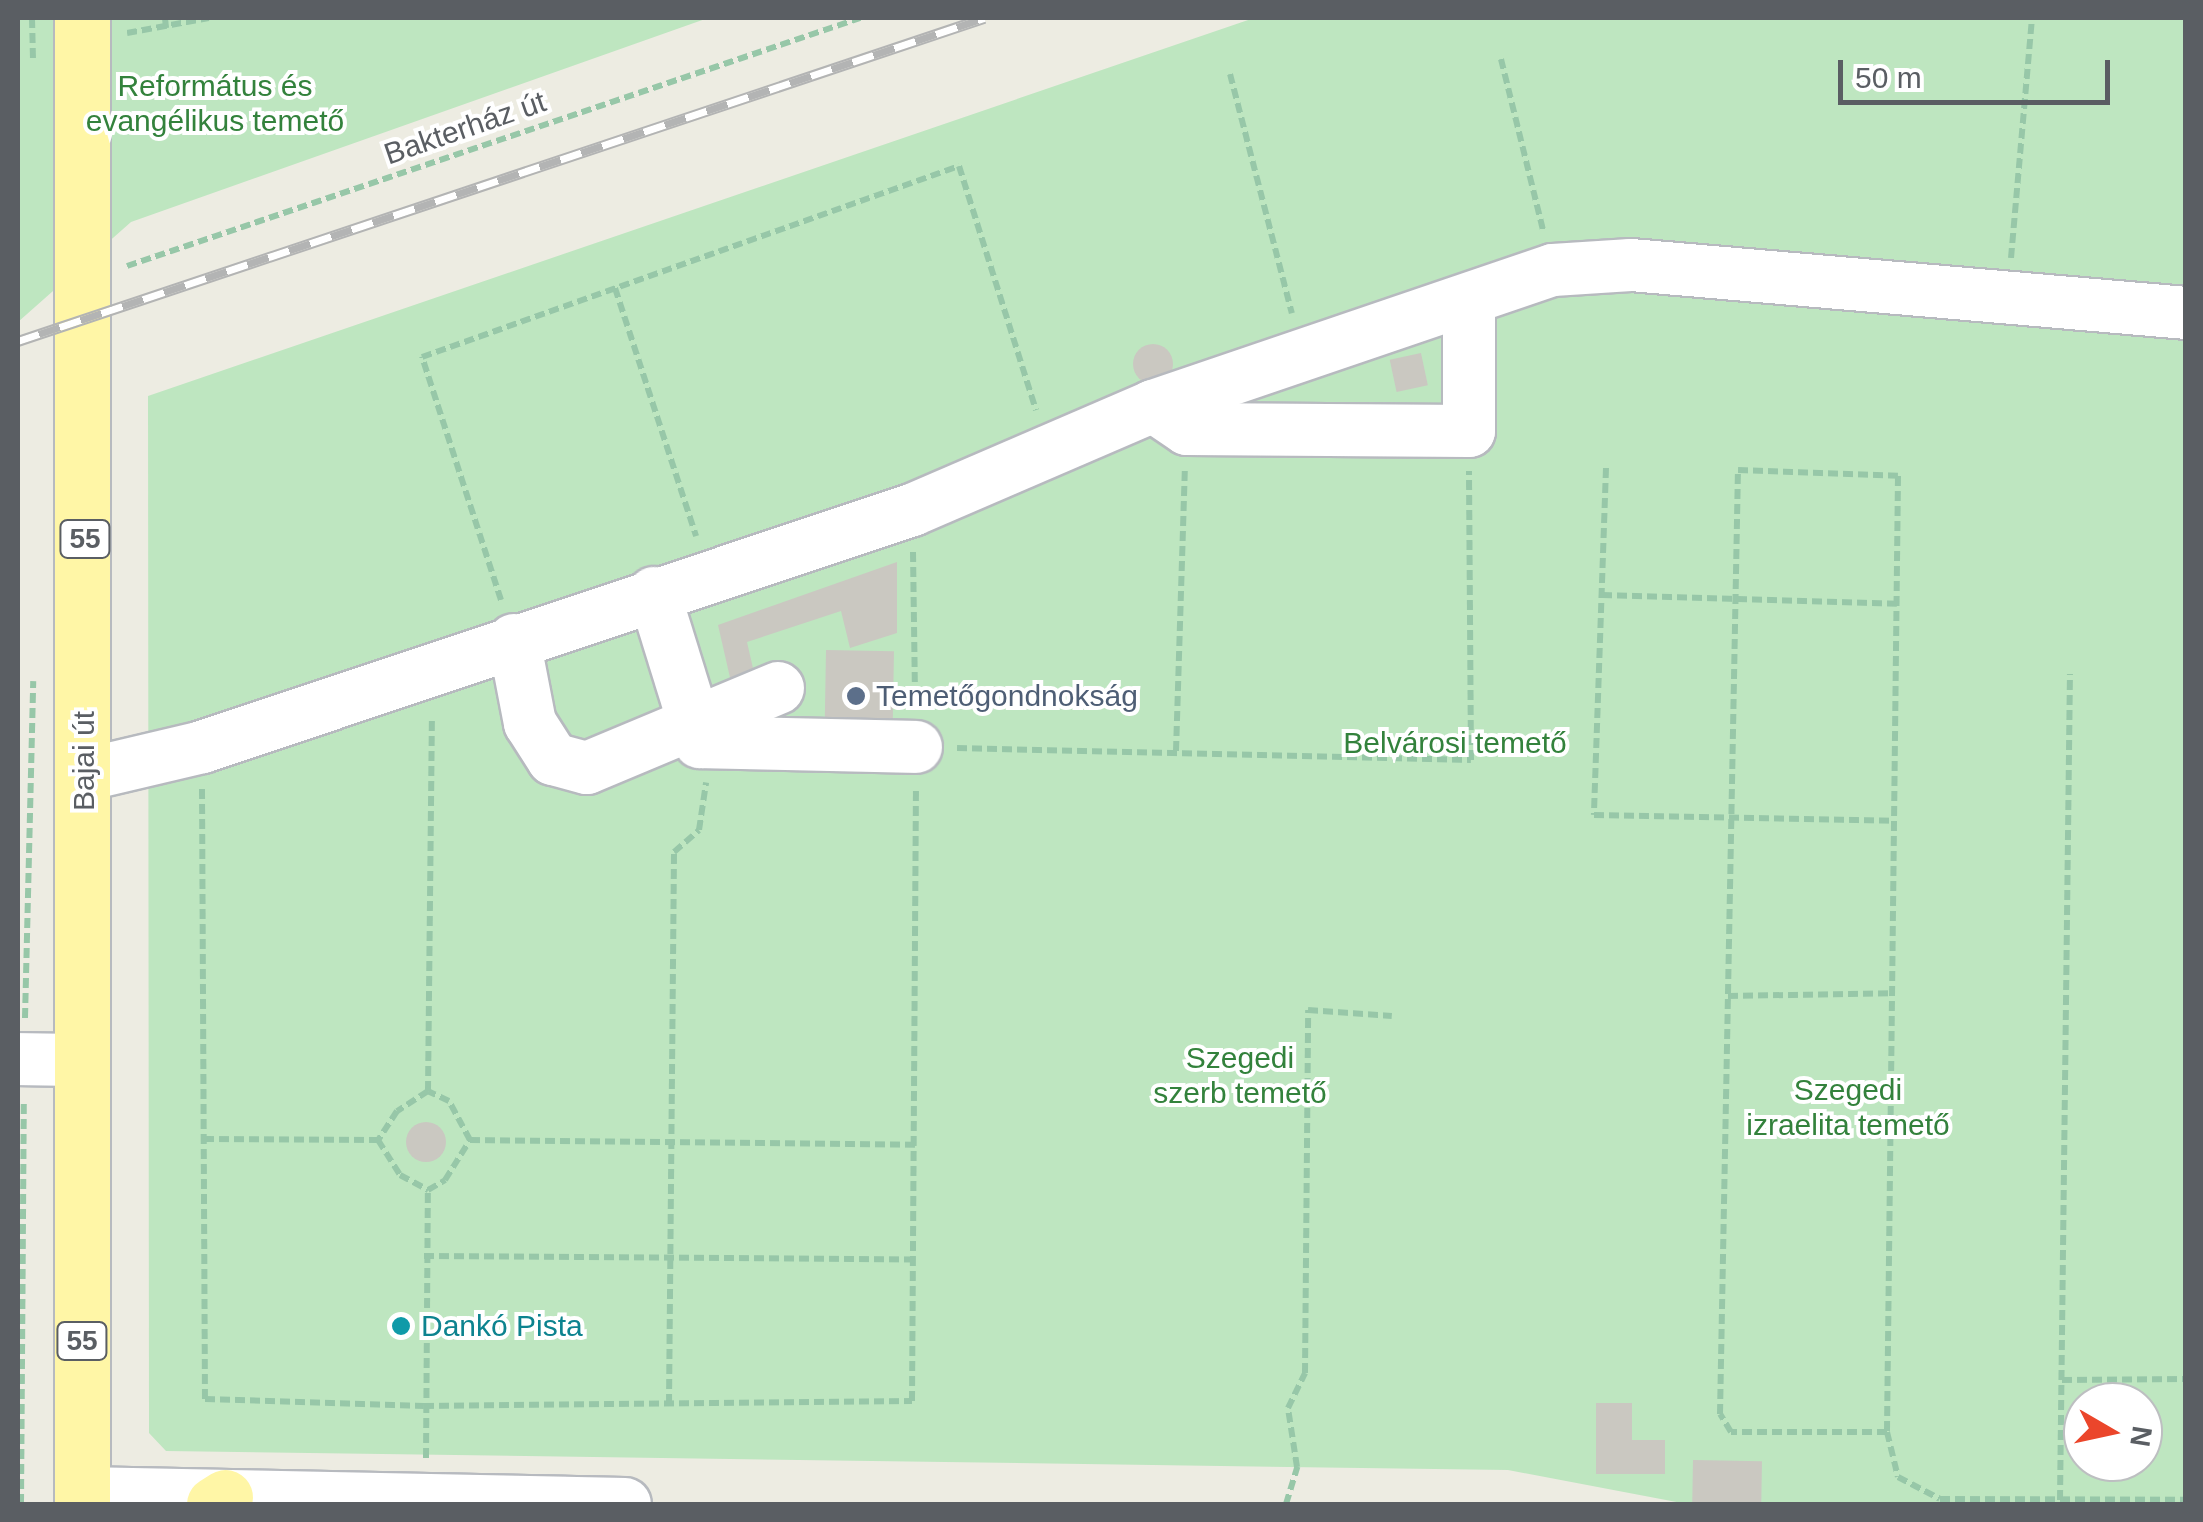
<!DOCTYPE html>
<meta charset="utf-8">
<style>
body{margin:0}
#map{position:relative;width:2203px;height:1522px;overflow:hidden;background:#edece2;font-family:Arial,sans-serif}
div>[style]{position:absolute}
.green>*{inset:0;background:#bee6c0}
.building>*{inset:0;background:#cac8c1;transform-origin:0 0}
.round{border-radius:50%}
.path>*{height:6px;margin-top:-3px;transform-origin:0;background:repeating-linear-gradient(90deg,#97c7a8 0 10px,transparent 0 15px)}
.roads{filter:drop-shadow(2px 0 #b7babf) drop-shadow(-2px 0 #b7babf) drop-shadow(0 2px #b7babf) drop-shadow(0 -2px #b7babf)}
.minor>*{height:52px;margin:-26px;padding:0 26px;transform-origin:26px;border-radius:26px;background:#fff}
.major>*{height:55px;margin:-27.5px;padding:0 27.5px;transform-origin:27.5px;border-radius:27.5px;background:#fff6a6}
.rail>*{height:11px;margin-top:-5.5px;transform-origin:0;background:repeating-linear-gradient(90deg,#fff 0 22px,#b3b4b4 0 44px);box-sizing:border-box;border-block:2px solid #b3b4b4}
.dots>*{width:28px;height:28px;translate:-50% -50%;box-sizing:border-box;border:5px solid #fff;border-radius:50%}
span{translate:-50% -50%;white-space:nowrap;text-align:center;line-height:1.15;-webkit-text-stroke:8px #fff;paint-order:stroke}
.shield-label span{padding:2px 8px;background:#fff;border:2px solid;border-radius:8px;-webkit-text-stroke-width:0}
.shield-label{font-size:28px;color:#5a5e63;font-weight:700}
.park-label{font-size:30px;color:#33823c}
.street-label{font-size:30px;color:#5a5e63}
.service-label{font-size:30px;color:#4e5e75}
.left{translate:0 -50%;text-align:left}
.culture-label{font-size:30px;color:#0d838f}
.frame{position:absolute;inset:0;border:20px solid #5a5e63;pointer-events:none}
.north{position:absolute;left:2063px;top:1382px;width:100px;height:100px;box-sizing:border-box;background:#fff;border:2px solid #bdbfc1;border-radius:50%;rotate:99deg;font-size:28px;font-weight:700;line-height:40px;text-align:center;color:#5a5e63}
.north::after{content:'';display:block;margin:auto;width:35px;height:45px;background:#eb462b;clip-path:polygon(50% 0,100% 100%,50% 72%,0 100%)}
.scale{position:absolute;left:1838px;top:60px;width:272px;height:45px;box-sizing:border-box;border:5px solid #5a5e63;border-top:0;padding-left:12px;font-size:30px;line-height:35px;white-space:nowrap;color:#5a5e63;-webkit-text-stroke:8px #fff;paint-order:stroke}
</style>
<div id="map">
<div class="green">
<i style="clip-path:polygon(18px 18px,708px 18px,131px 222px,18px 322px)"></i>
<i style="clip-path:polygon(evenodd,1254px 18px,2185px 18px,2185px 1504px,1687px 1504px,1508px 1470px,166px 1451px,149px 1433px,148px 396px,1254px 18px,2083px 1402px,2143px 1402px,2143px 1462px,2083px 1462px,2083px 1402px)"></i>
</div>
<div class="building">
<i class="round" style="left:1133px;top:344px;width:40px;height:40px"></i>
<i style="left:1421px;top:353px;width:33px;height:32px;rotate:78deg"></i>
<i style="clip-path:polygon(897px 562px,897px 633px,850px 648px,841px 611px,747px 642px,755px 677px,731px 682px,718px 625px)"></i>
<i style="left:826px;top:650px;width:68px;height:85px;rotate:1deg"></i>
<i class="round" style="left:406px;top:1122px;width:40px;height:40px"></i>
<i style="clip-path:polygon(1596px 1403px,1632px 1403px,1632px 1440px,1665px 1440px,1665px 1474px,1596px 1474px)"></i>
<i style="left:1693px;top:1460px;width:69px;height:43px;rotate:1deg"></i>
</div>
<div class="path">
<i style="left:32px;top:18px;width:42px;rotate:88.6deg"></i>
<i style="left:165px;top:18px;width:10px;rotate:84deg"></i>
<i style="left:127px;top:33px;width:83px;rotate:-10.4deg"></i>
<i style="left:1501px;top:59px;width:176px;rotate:76.2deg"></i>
<i style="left:1230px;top:74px;width:247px;rotate:75.5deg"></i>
<i style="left:2011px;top:258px;width:241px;rotate:-85deg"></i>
<i style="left:127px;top:266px;width:774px;rotate:-18.69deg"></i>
<i style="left:615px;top:288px;width:261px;rotate:71.9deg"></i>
<i style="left:1606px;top:468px;width:347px;rotate:92deg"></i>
<i style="left:1594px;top:815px;width:300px;rotate:1.1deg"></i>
<i style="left:913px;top:552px;width:152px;rotate:89.2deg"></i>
<i style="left:1602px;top:595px;width:295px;rotate:1.7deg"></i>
<i style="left:501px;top:600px;width:256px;rotate:-108deg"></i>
<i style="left:422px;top:357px;width:570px;rotate:-19.58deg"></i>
<i style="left:959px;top:166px;width:256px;rotate:72.5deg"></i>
<i style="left:957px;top:748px;width:514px;rotate:1.34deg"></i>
<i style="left:1471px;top:760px;width:289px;rotate:-90.4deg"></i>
<i style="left:1176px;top:751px;width:281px;rotate:-88.2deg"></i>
<i style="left:202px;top:789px;width:610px;rotate:89.72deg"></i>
<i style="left:205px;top:1399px;width:219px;rotate:1.8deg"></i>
<i style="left:424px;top:1406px;width:488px;rotate:-0.6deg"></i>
<i style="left:912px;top:1401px;width:614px;rotate:-89.63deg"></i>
<i style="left:1728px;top:996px;width:164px;rotate:-1deg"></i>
<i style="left:25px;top:1018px;width:337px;rotate:-88.6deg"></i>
<i style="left:428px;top:1091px;width:37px;rotate:147deg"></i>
<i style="left:397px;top:1111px;width:35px;rotate:123deg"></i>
<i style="left:378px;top:1140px;width:41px;rotate:57.8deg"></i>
<i style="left:400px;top:1175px;width:32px;rotate:28deg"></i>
<i style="left:204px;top:1139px;width:174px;rotate:0.3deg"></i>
<i style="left:470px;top:1140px;width:445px;rotate:0.6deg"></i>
<i style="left:424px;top:1256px;width:490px;rotate:0.4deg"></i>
<i style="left:2062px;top:1380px;width:124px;rotate:-0.5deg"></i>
<i style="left:669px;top:1404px;width:552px;rotate:-89.48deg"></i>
<i style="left:674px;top:852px;width:33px;rotate:-41deg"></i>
<i style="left:699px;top:830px;width:48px;rotate:-81.5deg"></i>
<i style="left:1887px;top:1432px;width:156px;rotate:180deg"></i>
<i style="left:1731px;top:1432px;width:21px;rotate:-121deg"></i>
<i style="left:1720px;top:1414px;width:944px;rotate:-88.91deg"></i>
<i style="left:1738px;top:470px;width:160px;rotate:2.1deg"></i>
<i style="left:1898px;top:476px;width:956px;rotate:90.66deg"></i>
<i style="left:1887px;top:1432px;width:46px;rotate:76.3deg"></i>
<i style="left:1898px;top:1477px;width:47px;rotate:27.6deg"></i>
<i style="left:1940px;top:1499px;width:246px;rotate:0.2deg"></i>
<i style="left:426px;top:1458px;width:268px;rotate:-89.6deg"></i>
<i style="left:428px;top:1190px;width:20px;rotate:-30deg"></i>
<i style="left:445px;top:1180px;width:47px;rotate:-58deg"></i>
<i style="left:470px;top:1140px;width:44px;rotate:-118.3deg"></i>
<i style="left:449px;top:1101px;width:23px;rotate:-155deg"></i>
<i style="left:428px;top:1091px;width:374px;rotate:-89.4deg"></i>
<i style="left:2060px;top:1500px;width:826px;rotate:-89.31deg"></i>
<i style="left:21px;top:1504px;width:403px;rotate:-89.6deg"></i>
<i style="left:1286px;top:1504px;width:39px;rotate:-73deg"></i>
<i style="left:1297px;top:1467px;width:60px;rotate:-98.7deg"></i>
<i style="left:1288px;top:1408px;width:39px;rotate:-64deg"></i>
<i style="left:1305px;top:1373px;width:363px;rotate:-89.5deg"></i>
<i style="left:1308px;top:1010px;width:84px;rotate:4.1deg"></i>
</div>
<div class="roads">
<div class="minor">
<i style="left:1153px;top:406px;width:41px;rotate:34.1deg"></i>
<i style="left:1187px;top:429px;width:282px;rotate:0.4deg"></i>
<i style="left:1469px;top:431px;width:130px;rotate:-90deg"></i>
<i style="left:654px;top:593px;width:156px;rotate:72.8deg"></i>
<i style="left:700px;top:742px;width:216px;rotate:1.3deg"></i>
<i style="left:514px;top:640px;width:85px;rotate:79.1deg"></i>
<i style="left:530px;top:723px;width:43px;rotate:57.4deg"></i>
<i style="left:553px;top:759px;width:35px;rotate:15deg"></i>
<i style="left:587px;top:768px;width:207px;rotate:-22.7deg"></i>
<i style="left:84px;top:775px;width:121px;rotate:-13.3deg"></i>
<i style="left:202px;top:747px;width:749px;rotate:-18.46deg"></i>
<i style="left:912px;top:510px;width:262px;rotate:-23.3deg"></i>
<i style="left:1153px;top:406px;width:422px;rotate:-18.8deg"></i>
<i style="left:1553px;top:270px;width:78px;rotate:-3.7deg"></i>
<i style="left:1631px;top:265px;width:557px;rotate:4.94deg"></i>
<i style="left:18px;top:1059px;width:64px;rotate:0.9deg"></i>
<i style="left:82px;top:1493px;width:543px;rotate:1.16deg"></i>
</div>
<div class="major">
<i style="left:82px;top:18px;width:1486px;rotate:90deg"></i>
<i style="left:214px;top:1504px;width:13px;rotate:-32deg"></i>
</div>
</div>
<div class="rail">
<i style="left:18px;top:341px;width:1019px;rotate:-18.49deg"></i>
</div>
<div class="dots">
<i style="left:856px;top:696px;background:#5c6f8a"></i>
<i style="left:401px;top:1326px;background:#0f9aa8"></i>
</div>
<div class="shield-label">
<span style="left:85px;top:539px">55</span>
<span style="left:82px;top:1341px">55</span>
</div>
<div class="park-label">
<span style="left:215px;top:103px">Református és<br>evangélikus temető</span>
<span style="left:1455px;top:743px">Belvárosi temető</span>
<span style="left:1240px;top:1075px">Szegedi<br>szerb temető</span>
<span style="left:1848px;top:1107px">Szegedi<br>izraelita temető</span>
</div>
<div class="street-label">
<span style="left:465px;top:128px;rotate:-19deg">Bakterház út</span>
<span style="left:84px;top:761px;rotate:-90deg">Bajai út</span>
</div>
<div class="service-label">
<span class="left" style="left:876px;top:696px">Temetőgondnokság</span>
</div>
<div class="culture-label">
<span class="left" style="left:421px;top:1326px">Dankó Pista</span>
</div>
<div class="frame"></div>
<div class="north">N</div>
<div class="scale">50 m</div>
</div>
